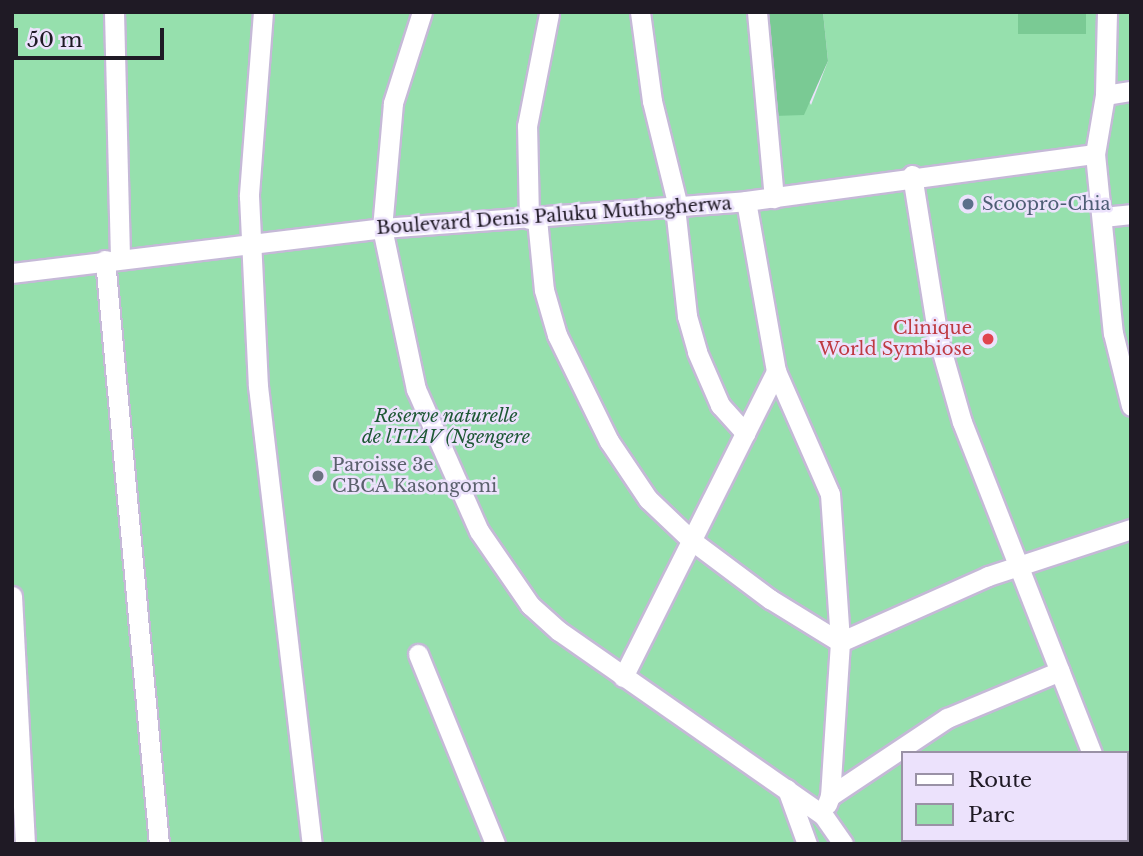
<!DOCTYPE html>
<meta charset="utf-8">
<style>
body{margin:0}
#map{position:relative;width:1143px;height:856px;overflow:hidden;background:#ece2fc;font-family:"Libre Baskerville",serif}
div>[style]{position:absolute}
.green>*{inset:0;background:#96e0ad}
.forest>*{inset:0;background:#7aca94;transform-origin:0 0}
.roads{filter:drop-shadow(2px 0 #c5b9d7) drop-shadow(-2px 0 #c5b9d7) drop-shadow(0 2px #c5b9d7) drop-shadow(0 -2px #c5b9d7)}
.minor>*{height:19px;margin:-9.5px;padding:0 9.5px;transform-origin:9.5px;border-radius:9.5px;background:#fff}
.dots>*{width:19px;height:19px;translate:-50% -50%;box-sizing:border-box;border:4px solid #ece2fc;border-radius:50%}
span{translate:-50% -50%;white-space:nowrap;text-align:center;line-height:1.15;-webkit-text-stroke:5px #ece2fc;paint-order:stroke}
.service-label{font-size:18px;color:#4e5e75}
.left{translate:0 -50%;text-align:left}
.street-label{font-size:18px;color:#1f1a25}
.health-label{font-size:18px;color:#be3a42}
.right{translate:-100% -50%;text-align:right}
.park-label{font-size:18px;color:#1e5835;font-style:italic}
.worship-label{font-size:18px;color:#5b616d}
.frame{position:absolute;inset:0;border:14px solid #1f1a25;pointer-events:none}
.legend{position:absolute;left:901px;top:751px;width:228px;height:91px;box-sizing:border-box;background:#ece2fc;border:2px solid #9a92a6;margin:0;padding:9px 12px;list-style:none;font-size:21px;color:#1f1a25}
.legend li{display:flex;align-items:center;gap:14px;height:35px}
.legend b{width:35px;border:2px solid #9a92a6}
.scale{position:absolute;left:14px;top:28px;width:150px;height:32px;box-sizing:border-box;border:4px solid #1f1a25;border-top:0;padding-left:9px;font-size:21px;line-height:24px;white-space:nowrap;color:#1f1a25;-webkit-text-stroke:5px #ece2fc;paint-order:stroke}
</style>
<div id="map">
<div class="green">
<i style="clip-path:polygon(evenodd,12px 12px,762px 12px,811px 105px,828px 61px,823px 12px,1018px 12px,1018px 34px,1085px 32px,1086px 12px,1131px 12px,1131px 844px,12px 844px,12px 12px,903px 753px,1127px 753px,1127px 840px,903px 840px,903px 753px)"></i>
</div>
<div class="forest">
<i style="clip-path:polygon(762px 12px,823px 12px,828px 61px,804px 115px,774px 116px)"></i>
<i style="left:1018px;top:12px;width:68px;height:22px"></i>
</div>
<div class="roads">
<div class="minor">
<i style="left:114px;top:12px;width:247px;rotate:88.6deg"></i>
<i style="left:263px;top:12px;width:185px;rotate:94.4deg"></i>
<i style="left:249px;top:196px;width:190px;rotate:87.3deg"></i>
<i style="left:258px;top:386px;width:461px;rotate:83.3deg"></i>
<i style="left:422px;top:12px;width:96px;rotate:107.7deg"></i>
<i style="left:393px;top:103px;width:125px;rotate:95deg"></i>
<i style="left:382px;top:228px;width:165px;rotate:78.1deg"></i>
<i style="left:416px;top:389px;width:155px;rotate:66.1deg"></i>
<i style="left:479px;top:531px;width:90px;rotate:55.4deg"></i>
<i style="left:530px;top:605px;width:39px;rotate:42deg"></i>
<i style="left:559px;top:631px;width:322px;rotate:34.9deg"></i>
<i style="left:823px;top:815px;width:35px;rotate:55deg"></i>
<i style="left:640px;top:12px;width:90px;rotate:82.3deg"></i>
<i style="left:652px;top:101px;width:109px;rotate:76.2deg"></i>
<i style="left:757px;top:12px;width:187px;rotate:84.8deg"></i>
<i style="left:1107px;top:12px;width:83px;rotate:91.4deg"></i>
<i style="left:1105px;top:95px;width:60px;rotate:99.6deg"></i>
<i style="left:1095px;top:154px;width:180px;rotate:84.3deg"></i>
<i style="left:1113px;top:333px;width:75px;rotate:76.1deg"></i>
<i style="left:1105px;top:95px;width:26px;rotate:-9deg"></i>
<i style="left:912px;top:175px;width:165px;rotate:80.9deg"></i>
<i style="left:938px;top:338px;width:87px;rotate:74.1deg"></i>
<i style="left:962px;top:422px;width:356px;rotate:68.6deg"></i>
<i style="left:746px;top:201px;width:173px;rotate:80deg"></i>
<i style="left:776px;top:371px;width:134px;rotate:66.3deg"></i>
<i style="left:830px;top:494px;width:148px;rotate:86.1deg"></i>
<i style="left:840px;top:642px;width:154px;rotate:93.7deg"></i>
<i style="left:675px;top:207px;width:110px;rotate:83.7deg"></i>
<i style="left:687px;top:316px;width:37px;rotate:74deg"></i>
<i style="left:697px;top:352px;width:58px;rotate:66.5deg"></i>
<i style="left:720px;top:405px;width:38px;rotate:48deg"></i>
<i style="left:1103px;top:217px;width:28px;rotate:-6deg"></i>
<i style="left:529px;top:219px;width:93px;rotate:-91.2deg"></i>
<i style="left:527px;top:126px;width:114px;rotate:-78.9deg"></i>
<i style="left:537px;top:219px;width:71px;rotate:84.4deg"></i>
<i style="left:544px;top:290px;width:47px;rotate:73.9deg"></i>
<i style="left:557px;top:335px;width:118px;rotate:63.9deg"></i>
<i style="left:609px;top:441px;width:70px;rotate:56.1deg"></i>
<i style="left:648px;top:499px;width:59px;rotate:43.6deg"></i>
<i style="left:691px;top:540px;width:99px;rotate:36.8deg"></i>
<i style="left:770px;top:599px;width:82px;rotate:31.6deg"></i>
<i style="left:840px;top:642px;width:162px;rotate:-24deg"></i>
<i style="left:988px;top:576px;width:151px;rotate:-18.2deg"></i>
<i style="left:105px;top:260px;width:586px;rotate:84.72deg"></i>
<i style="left:12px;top:273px;width:373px;rotate:-6.9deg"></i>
<i style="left:382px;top:228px;width:365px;rotate:-4.2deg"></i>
<i style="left:746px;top:201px;width:352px;rotate:-7.7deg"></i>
<i style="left:12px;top:596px;width:248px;rotate:87deg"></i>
<i style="left:418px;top:654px;width:205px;rotate:67.9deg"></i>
<i style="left:623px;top:677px;width:342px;rotate:-63.4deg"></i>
<i style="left:787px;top:789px;width:59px;rotate:70deg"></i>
<i style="left:827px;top:804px;width:9px;rotate:-69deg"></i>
<i style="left:830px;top:796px;width:141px;rotate:-33.7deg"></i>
<i style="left:947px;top:718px;width:122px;rotate:-22.6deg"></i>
<i style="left:1127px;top:838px;width:7px;rotate:63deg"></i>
<i style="left:1003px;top:844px;width:7px;rotate:-34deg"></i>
</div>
</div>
<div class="dots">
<i style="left:968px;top:204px;background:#5c6f8a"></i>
<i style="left:988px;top:339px;background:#e0444e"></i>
<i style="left:318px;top:476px;background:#6b7280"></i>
</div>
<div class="service-label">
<span class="left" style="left:982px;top:204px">Scoopro-Chia</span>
</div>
<div class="street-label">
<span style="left:554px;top:216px;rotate:-4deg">Boulevard Denis Paluku Muthogherwa</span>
</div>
<div class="health-label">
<span class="right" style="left:972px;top:339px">Clinique<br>World Symbiose</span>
</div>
<div class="park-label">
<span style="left:446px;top:427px">Réserve naturelle<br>de l'ITAV (Ngengere</span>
</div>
<div class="worship-label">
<span class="left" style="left:332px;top:476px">Paroisse 3e<br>CBCA Kasongomi</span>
</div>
<div class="frame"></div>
<ul class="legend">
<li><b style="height:9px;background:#fff"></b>Route</li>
<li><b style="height:19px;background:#96e0ad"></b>Parc</li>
</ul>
<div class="scale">50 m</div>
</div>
